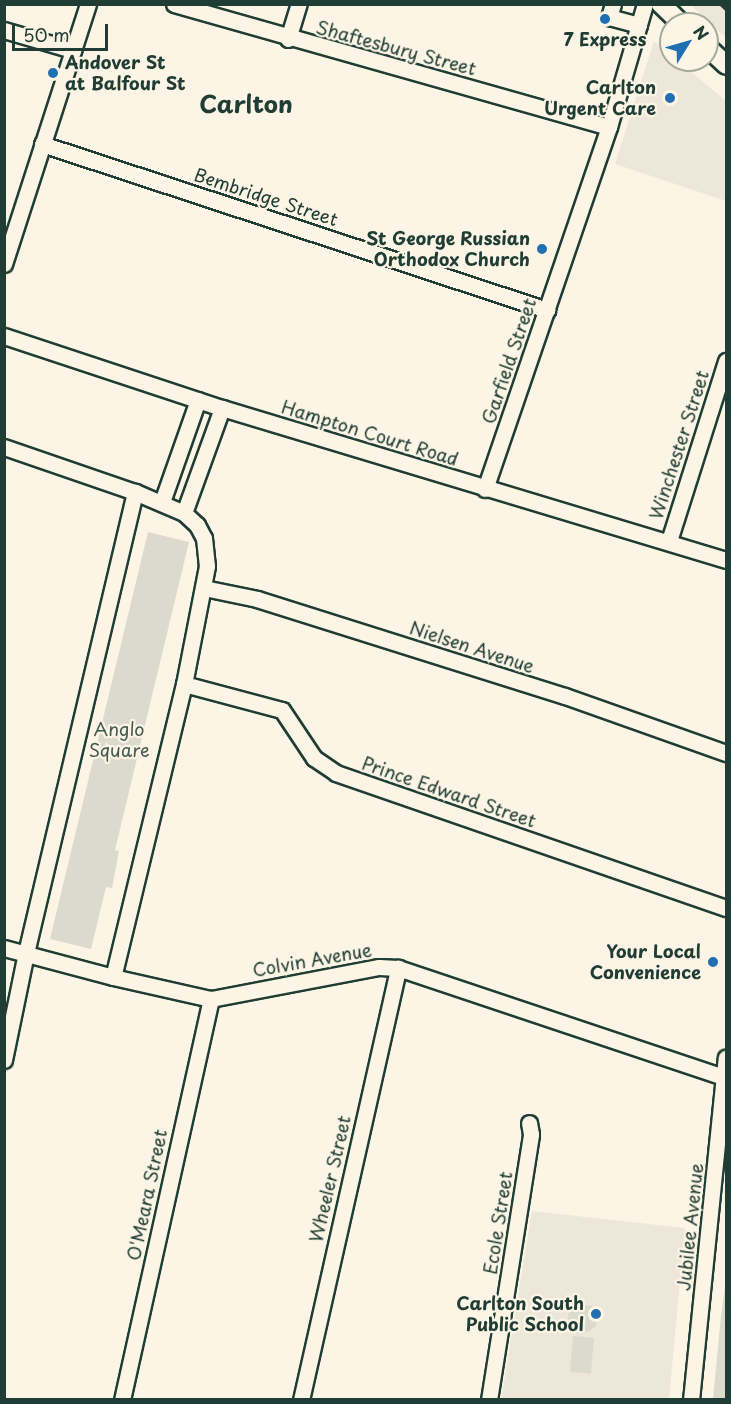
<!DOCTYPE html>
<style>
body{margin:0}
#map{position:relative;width:731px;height:1404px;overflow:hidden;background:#fcf5e5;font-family:"Playpen Sans",sans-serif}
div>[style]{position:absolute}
.built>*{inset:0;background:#ece7d8}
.green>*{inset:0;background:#dcdacc;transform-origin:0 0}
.roads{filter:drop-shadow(2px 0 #1f3d34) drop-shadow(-2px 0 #1f3d34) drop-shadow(0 2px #1f3d34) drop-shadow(0 -2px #1f3d34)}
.minor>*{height:15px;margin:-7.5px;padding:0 7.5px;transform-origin:7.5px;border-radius:7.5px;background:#fcf5e5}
.major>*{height:18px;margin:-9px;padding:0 9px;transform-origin:9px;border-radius:9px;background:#fcf5e5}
.rail>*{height:4px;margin:-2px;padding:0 2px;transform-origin:2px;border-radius:2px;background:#1f3d34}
.dots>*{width:16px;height:16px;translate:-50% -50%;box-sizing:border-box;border:3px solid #fcf5e5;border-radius:50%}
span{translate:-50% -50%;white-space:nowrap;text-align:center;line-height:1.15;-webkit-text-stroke:4.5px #fcf5e5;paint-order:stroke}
.poi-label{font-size:18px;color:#1f3d34;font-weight:700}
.left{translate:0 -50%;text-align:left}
.right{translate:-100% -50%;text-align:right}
.street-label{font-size:18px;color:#1f3d34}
.park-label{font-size:18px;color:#455c52}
.district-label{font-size:24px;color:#1f3d34;font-weight:700}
.frame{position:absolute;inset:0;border:6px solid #1f3d34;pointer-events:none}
.north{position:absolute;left:659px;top:12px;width:60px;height:60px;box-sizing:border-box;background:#fcf5e5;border:2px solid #a4ab9e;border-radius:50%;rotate:53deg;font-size:16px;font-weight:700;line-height:24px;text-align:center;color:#1f3d34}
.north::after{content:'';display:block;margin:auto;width:21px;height:27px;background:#1f6fb2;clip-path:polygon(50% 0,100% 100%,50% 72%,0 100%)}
.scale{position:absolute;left:12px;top:24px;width:96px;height:27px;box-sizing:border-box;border:3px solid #1f3d34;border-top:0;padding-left:8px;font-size:18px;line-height:21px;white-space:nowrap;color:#1f3d34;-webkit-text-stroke:4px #fcf5e5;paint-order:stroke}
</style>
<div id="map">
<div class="built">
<i style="clip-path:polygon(691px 5px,726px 5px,726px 38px,702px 16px)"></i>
<i style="clip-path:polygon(654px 41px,671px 55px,671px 60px,677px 60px,726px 101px,726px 201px,615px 164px)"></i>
<i style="clip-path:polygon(532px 1211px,685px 1228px,669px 1399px,501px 1400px)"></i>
</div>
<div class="green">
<i style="clip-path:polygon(148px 532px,189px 542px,115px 850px,119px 851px,112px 888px,106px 887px,91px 949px,50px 939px)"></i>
<i style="clip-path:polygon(726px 1279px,726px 1399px,713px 1399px,721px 1316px)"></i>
<i style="clip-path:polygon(575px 1303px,597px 1307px,596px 1326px,588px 1332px,577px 1330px,568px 1320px,569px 1309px)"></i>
<i style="left:573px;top:1336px;width:21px;height:36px;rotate:5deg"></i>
</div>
<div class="roads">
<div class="minor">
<i style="left:174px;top:4px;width:452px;rotate:15.8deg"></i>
<i style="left:613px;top:4px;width:14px;rotate:107deg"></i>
<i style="left:609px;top:17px;width:31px;rotate:15deg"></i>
<i style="left:4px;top:30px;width:72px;rotate:16.2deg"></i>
<i style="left:288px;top:39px;width:37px;rotate:-73deg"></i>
<i style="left:42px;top:144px;width:532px;rotate:18.2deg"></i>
<i style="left:4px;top:264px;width:273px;rotate:-72.1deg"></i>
<i style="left:4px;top:336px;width:230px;rotate:18.3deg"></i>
<i style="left:222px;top:408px;width:526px;rotate:16.78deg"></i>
<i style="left:4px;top:447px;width:139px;rotate:19deg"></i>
<i style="left:485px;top:489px;width:383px;rotate:-71.1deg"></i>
<i style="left:609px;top:127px;width:128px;rotate:-73.7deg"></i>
<i style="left:162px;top:502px;width:108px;rotate:-70.6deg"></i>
<i style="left:184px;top:513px;width:112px;rotate:-70.1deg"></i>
<i style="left:669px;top:541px;width:189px;rotate:-72.4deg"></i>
<i style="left:204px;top:588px;width:54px;rotate:11.7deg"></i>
<i style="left:257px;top:599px;width:323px;rotate:17.5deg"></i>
<i style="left:565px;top:696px;width:171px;rotate:19.5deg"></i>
<i style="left:184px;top:684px;width:101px;rotate:14.9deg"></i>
<i style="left:282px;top:710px;width:58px;rotate:56.3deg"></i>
<i style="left:314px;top:758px;width:27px;rotate:34deg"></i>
<i style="left:336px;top:773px;width:413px;rotate:19.1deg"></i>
<i style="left:4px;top:948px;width:113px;rotate:14.9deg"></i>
<i style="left:113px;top:977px;width:100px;rotate:12.7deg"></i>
<i style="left:211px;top:999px;width:171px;rotate:-10.8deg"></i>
<i style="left:379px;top:967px;width:19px;rotate:3deg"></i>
<i style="left:398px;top:968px;width:344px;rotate:18.5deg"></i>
<i style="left:4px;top:1060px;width:109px;rotate:-78.4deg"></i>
<i style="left:26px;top:953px;width:474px;rotate:-76.7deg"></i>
<i style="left:135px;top:492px;width:53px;rotate:23.2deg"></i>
<i style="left:184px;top:513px;width:18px;rotate:43deg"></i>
<i style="left:197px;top:525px;width:15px;rotate:62deg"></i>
<i style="left:204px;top:538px;width:28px;rotate:84deg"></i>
<i style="left:207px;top:566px;width:120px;rotate:101deg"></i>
<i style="left:184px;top:684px;width:301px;rotate:103.6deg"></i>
<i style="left:122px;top:1400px;width:411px;rotate:-77.5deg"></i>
<i style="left:301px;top:1400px;width:443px;rotate:-77.3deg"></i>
<i style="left:489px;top:1400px;width:269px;rotate:-81deg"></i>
<i style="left:531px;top:1134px;width:11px;rotate:-100deg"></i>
<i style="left:691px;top:1400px;width:344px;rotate:-84.2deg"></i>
</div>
<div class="major">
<i style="left:661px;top:4px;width:29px;rotate:44deg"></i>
<i style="left:707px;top:47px;width:26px;rotate:43deg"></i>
</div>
</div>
<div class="rail">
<i style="left:721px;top:4px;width:7px;rotate:45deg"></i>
</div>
<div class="dots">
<i style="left:605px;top:19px;background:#1f6fb2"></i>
<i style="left:53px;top:73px;background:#1f6fb2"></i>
<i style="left:670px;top:98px;background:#1f6fb2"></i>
<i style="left:542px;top:249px;background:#1f6fb2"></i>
<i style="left:713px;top:962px;background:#1f6fb2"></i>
<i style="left:596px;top:1314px;background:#1f6fb2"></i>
</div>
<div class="poi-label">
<span style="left:605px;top:39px">7 Express</span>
<span class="left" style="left:65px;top:73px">Andover St<br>at Balfour St</span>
<span class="right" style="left:656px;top:98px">Carlton<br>Urgent Care</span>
<span class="right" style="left:530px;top:249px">St George Russian<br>Orthodox Church</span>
<span class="right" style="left:701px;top:962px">Your Local<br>Convenience</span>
<span class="right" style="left:584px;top:1314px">Carlton South<br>Public School</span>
</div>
<div class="street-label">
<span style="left:396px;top:48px;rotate:15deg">Shaftesbury Street</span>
<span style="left:266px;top:197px;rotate:18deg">Bembridge Street</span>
<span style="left:509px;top:361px;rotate:-71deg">Garfield Street</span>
<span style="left:370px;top:433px;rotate:17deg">Hampton Court Road</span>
<span style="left:679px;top:445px;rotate:-72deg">Winchester Street</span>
<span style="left:472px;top:647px;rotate:18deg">Nielsen Avenue</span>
<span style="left:449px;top:792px;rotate:19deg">Prince Edward Street</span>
<span style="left:312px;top:960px;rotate:-10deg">Colvin Avenue</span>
<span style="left:330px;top:1179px;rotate:-77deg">Wheeler Street</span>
<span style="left:147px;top:1195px;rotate:-78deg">O'Meara Street</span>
<span style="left:498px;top:1223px;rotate:-81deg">Ecole Street</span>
<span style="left:690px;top:1227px;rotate:-84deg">Jubilee Avenue</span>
</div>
<div class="park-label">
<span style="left:119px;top:740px">Anglo<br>Square</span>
</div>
<div class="district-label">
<span style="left:246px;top:104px">Carlton</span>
</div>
<div class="frame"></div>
<div class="north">N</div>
<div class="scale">50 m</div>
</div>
